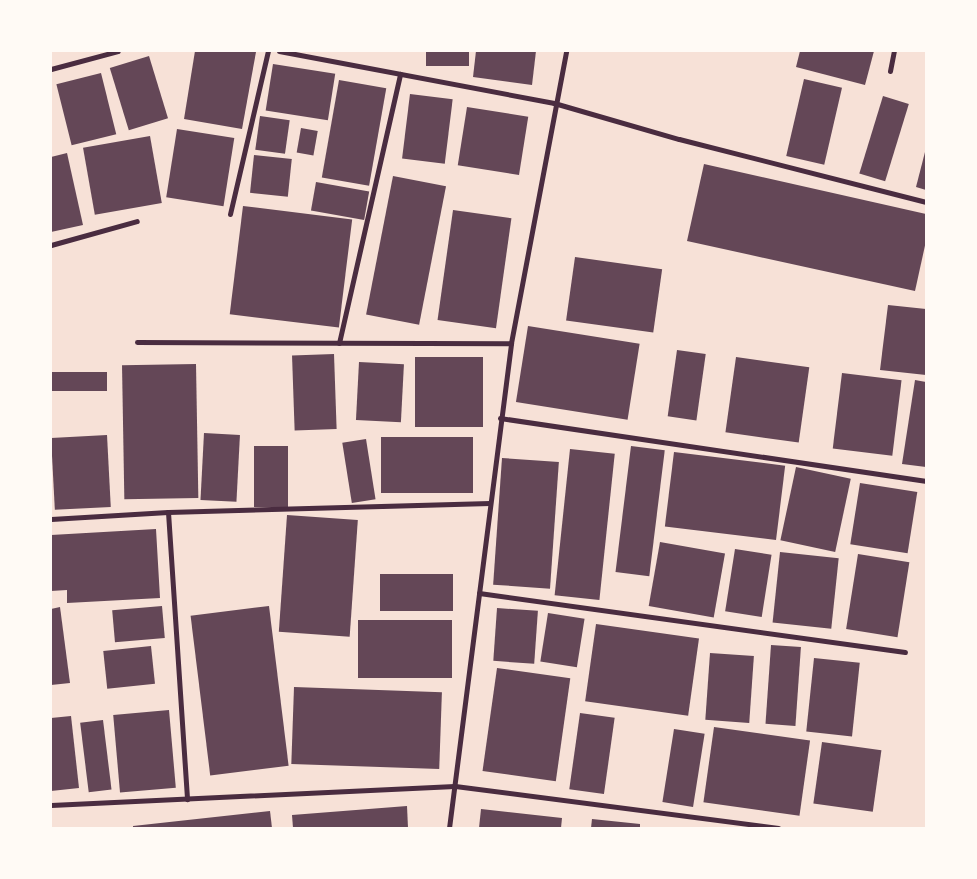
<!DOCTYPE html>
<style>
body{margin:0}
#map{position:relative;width:977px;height:879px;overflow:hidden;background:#f7e1d7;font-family:Signika,sans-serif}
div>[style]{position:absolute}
.building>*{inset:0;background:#644757;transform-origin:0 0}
.minor>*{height:5px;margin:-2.5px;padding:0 2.5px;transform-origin:2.5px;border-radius:2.5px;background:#4a2c40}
span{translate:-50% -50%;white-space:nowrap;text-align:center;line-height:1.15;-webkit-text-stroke:4px #fffaf5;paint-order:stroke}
.frame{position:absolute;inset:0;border:52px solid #fffaf5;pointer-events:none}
</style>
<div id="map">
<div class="building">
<i style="clip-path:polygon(195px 51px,256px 52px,242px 129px,184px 119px)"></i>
<i style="left:426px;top:51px;width:43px;height:15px"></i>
<i style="clip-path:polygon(476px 51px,536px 51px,532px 85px,473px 77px)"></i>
<i style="clip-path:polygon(800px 51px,874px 51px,865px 85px,796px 67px)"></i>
<i style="left:149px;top:56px;width:65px;height:41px;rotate:73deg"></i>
<i style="left:273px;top:64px;width:63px;height:47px;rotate:9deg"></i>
<i style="left:101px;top:73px;width:63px;height:46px;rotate:76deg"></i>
<i style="left:804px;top:79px;width:39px;height:79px;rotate:13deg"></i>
<i style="left:339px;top:80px;width:48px;height:99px;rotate:10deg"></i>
<i style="left:410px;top:94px;width:43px;height:65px;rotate:7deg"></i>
<i style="left:883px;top:96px;width:27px;height:81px;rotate:17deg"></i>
<i style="left:467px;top:107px;width:62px;height:59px;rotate:9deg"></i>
<i style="left:260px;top:116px;width:30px;height:34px;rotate:8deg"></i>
<i style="left:301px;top:128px;width:17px;height:25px;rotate:10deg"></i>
<i style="left:177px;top:129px;width:58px;height:69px;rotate:9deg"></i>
<i style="left:150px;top:136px;width:68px;height:68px;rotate:80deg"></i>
<i style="clip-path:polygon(925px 152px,926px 152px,926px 190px,916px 187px)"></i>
<i style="clip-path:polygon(67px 153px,83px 225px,51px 232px,51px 157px)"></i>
<i style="left:254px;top:155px;width:38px;height:38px;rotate:6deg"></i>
<i style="clip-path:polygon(704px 164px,926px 214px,926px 241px,915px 291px,687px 241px)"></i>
<i style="left:393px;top:176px;width:54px;height:141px;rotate:11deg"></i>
<i style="left:316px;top:182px;width:54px;height:29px;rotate:10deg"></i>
<i style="left:243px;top:206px;width:110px;height:109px;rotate:7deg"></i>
<i style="left:453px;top:210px;width:59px;height:111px;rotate:8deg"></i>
<i style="left:575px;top:257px;width:88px;height:64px;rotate:8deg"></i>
<i style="clip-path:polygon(888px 305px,926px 309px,926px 375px,880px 370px)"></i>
<i style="left:528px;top:326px;width:113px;height:77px;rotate:9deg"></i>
<i style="left:677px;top:350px;width:29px;height:67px;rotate:8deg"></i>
<i style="left:334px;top:354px;width:75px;height:42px;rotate:88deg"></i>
<i style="left:415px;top:357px;width:68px;height:70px"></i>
<i style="left:736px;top:357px;width:74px;height:76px;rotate:8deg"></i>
<i style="left:359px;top:362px;width:45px;height:58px;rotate:3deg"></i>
<i style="left:196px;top:364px;width:134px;height:74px;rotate:89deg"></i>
<i style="left:107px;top:372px;width:19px;height:56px;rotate:90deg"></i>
<i style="left:842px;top:373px;width:60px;height:76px;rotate:7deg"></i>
<i style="clip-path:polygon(915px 380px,926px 382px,926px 467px,902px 464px)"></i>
<i style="left:204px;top:433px;width:36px;height:67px;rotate:3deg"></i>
<i style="left:107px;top:435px;width:72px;height:56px;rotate:87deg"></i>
<i style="left:381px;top:437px;width:92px;height:56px"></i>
<i style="left:366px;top:439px;width:61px;height:24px;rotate:81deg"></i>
<i style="left:254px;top:446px;width:34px;height:61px"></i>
<i style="left:631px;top:446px;width:34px;height:127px;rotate:7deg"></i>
<i style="left:570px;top:449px;width:45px;height:147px;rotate:6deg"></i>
<i style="left:674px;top:452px;width:112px;height:75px;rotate:7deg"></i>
<i style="left:502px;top:458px;width:57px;height:127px;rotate:4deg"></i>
<i style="left:796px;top:467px;width:56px;height:75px;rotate:12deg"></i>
<i style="left:860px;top:483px;width:58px;height:62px;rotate:9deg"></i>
<i style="left:287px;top:515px;width:71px;height:117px;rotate:4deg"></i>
<i style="clip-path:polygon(156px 529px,160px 598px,67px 603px,67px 590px,51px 591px,51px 535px)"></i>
<i style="left:660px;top:542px;width:66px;height:65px;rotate:10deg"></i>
<i style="left:735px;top:549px;width:37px;height:63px;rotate:9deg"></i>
<i style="left:780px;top:552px;width:59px;height:71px;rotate:6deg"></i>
<i style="left:858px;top:554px;width:52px;height:76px;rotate:9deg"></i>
<i style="left:380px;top:574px;width:73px;height:37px"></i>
<i style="left:162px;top:606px;width:32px;height:50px;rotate:85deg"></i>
<i style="left:269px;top:606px;width:161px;height:79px;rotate:83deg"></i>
<i style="clip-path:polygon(60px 607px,70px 683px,51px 685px,51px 609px)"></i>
<i style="left:497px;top:608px;width:41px;height:53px;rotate:4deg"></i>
<i style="left:548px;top:613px;width:37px;height:49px;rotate:9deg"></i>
<i style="left:452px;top:620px;width:58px;height:94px;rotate:90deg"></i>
<i style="left:596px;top:624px;width:104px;height:78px;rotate:8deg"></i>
<i style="left:771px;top:645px;width:30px;height:79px;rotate:4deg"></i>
<i style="left:151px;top:646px;width:38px;height:48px;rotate:84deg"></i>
<i style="left:710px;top:653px;width:44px;height:67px;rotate:4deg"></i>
<i style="left:814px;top:658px;width:46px;height:74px;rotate:6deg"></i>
<i style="left:497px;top:668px;width:74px;height:104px;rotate:8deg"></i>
<i style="left:294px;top:687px;width:148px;height:77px;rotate:2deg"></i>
<i style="left:169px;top:710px;width:78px;height:56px;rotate:85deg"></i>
<i style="left:580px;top:713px;width:35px;height:77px;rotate:8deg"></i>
<i style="clip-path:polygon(71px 716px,79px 788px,51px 791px,51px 718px)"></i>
<i style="left:103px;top:720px;width:70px;height:23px;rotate:83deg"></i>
<i style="left:714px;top:727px;width:97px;height:76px;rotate:8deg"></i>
<i style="left:674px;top:729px;width:31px;height:74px;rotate:9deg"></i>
<i style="left:822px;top:742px;width:60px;height:62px;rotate:8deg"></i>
<i style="clip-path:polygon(407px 806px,408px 828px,293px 828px,292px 815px)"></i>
<i style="clip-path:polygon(481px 809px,562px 818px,561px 828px,479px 828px)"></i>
<i style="clip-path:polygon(270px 811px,272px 828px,133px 828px,133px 826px)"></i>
<i style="clip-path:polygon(592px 819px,640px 824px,640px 828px,591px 828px)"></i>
</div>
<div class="minor">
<i style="left:279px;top:51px;width:280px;rotate:10.7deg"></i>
<i style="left:554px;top:103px;width:130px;rotate:16.1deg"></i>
<i style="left:679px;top:139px;width:255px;rotate:14.3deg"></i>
<i style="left:51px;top:69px;width:69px;rotate:-15deg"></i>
<i style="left:890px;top:71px;width:20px;rotate:-79deg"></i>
<i style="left:230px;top:214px;width:167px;rotate:-76.9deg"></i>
<i style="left:51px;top:245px;width:89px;rotate:-15.6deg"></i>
<i style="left:137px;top:342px;width:374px;rotate:0.2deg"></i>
<i style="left:339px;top:343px;width:276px;rotate:-77.2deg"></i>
<i style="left:500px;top:418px;width:431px;rotate:8.4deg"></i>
<i style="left:168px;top:512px;width:322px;rotate:-1.6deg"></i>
<i style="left:51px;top:519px;width:117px;rotate:-3.4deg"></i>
<i style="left:168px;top:512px;width:288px;rotate:86.2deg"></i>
<i style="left:479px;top:593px;width:430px;rotate:7.9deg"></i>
<i style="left:51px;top:805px;width:404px;rotate:-2.7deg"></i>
<i style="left:455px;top:786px;width:326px;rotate:7.4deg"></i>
<i style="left:449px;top:828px;width:489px;rotate:-82.7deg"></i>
<i style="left:511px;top:343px;width:297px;rotate:-79.3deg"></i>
</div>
<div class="frame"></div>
</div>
